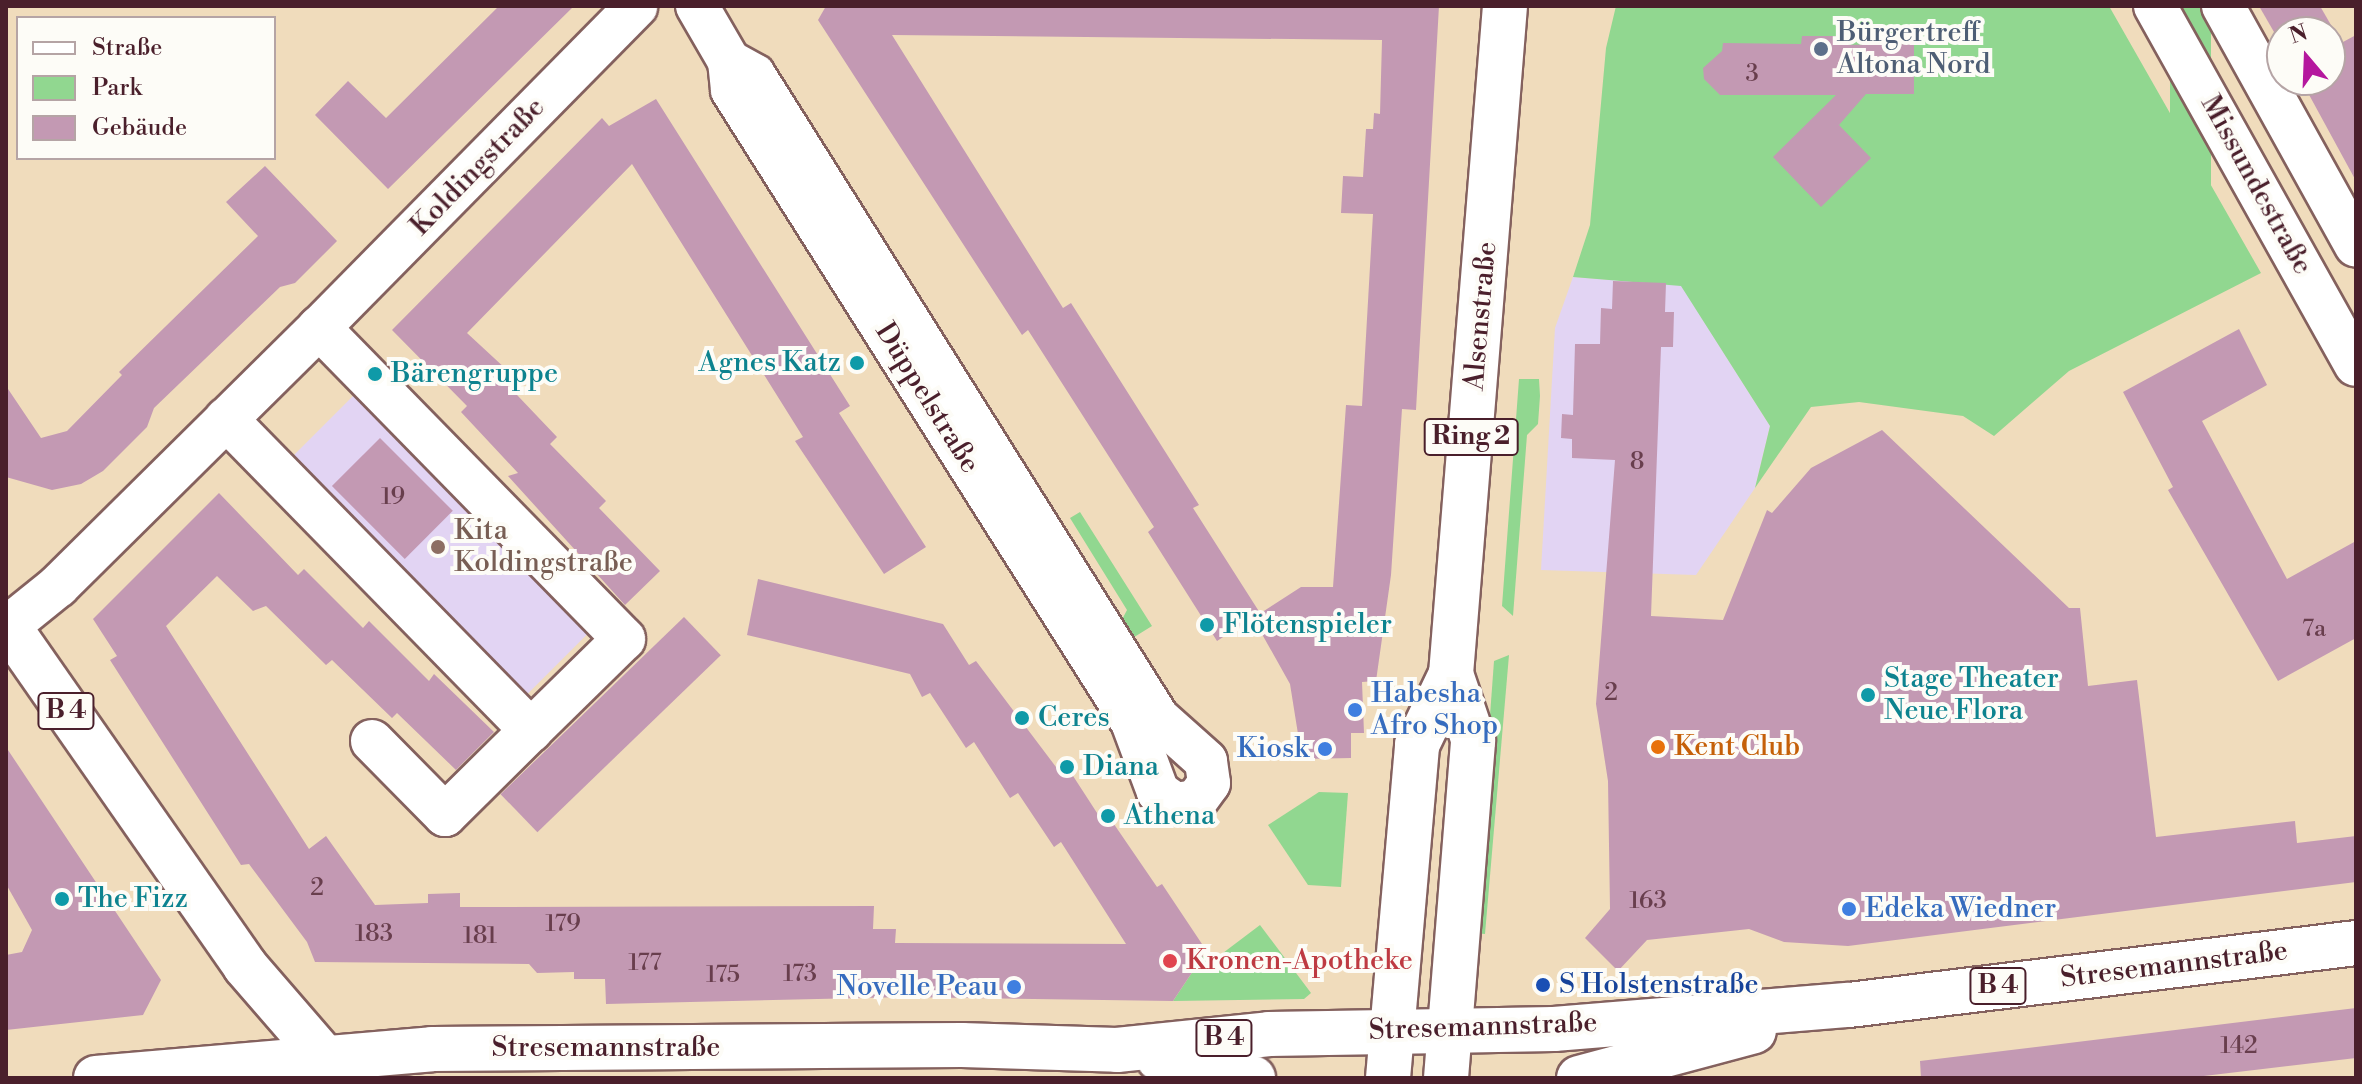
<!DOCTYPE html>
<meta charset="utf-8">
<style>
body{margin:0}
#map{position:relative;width:2362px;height:1084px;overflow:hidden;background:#f0dcbc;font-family:"Libre Bodoni",serif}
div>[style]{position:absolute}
.built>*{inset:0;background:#e2d4f3;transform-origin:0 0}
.green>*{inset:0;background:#91d790;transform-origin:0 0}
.building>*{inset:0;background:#c399b3;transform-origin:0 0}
.roads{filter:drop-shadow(2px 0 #84615e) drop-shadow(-2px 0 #84615e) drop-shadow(0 2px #84615e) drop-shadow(0 -2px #84615e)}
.minor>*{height:42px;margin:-21px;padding:0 21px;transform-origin:21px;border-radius:21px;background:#fff}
.major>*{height:44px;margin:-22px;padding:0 22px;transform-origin:22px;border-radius:22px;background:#fff}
.dots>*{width:22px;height:22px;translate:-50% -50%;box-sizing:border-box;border:4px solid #fdfcf7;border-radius:50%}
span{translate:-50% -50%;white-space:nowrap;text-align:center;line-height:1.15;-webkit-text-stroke:8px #fdfcf7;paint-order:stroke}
.number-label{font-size:24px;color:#683e4d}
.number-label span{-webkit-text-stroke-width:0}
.shield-label span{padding:2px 6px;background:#fdfcf7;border:2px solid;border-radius:6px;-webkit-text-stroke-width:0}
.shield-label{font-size:26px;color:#4a1f2b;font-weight:700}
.service-label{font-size:28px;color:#4e5e75}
.left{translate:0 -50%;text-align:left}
.street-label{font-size:28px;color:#4a1f2b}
.culture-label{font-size:28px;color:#0d838f}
.right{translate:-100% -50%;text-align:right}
.education-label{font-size:28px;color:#785e54}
.shop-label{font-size:28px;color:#366cbe}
.food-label{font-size:28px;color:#c56008}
.health-label{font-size:28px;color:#be3a42}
.transit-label{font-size:28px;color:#164399}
.frame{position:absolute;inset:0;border:8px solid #4a1f2b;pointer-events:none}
.legend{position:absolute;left:16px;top:16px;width:260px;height:144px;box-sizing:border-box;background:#fdfcf7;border:2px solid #b5a4a5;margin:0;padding:10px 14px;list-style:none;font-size:24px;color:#4a1f2b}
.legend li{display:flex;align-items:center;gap:16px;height:40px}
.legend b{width:40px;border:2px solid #b5a4a5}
.north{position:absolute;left:2266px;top:16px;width:80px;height:80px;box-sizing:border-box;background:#fdfcf7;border:2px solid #b5a4a5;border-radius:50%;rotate:341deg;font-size:22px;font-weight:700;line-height:32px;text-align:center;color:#4a1f2b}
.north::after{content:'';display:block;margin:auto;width:28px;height:36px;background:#b5179e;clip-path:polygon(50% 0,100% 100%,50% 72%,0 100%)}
</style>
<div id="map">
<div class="built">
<i style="clip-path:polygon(1573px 277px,1681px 285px,1770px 426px,1755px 488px,1696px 575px,1541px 570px,1555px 328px)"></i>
<i style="left:354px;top:395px;width:334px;height:93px;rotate:45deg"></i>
</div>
<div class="green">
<i style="clip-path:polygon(1616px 6px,2109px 6px,2261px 273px,2069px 371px,1994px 436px,1963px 416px,1859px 402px,1811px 407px,1755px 488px,1770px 426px,1681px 286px,1573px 277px,1590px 225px,1606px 48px)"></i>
<i style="left:2170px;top:6px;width:41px;height:290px"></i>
<i style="clip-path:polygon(1519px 379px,1539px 379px,1540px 396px,1538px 424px,1527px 435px,1513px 616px,1502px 606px)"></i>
<i style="clip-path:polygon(1080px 512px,1152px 626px,1123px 644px,1116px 631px,1127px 610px,1070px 518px)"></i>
<i style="clip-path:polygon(1509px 655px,1485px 934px,1474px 933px,1494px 661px)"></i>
<i style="clip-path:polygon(1319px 792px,1348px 793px,1341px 887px,1308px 885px,1268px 825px)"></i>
<i style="clip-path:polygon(1260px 925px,1311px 993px,1304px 999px,1173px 1001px,1203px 956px,1215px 959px)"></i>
</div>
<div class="building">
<i style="clip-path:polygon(499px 6px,574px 6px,388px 189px,315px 115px,348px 81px,386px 118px)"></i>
<i style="clip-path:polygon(826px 6px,1439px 6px,1416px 410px,1402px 409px,1391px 575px,1376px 681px,1362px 682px,1364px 733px,1351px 733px,1351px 758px,1302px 759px,1290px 684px,1253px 618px,1301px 587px,1333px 587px,1346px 405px,1362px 406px,1373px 214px,1341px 213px,1343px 176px,1363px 177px,1366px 129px,1373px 129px,1374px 113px,1380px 114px,1382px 40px,892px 35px,1063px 308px,1071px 303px,1199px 505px,1193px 508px,1260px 613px,1217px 641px,1148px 532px,1154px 527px,1028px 330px,1022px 335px,818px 20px)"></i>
<i style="clip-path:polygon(2259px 6px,2320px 6px,2335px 32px,2274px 32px)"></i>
<i style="clip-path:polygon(2356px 35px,2356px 181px,2301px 80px,2330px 80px,2330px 49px)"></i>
<i style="clip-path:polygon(1802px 36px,1838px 36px,1838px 45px,1914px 44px,1914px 94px,1866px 94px,1839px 125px,1871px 158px,1821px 207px,1773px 157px,1836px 95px,1720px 95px,1704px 79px,1703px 68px,1722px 51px,1723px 43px,1801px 44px)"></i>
<i style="clip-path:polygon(656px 99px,850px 406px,839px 413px,926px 547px,884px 574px,795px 441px,803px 437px,632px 164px,467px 333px,507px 370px,499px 376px,557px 437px,550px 444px,606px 501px,599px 508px,660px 571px,625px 605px,508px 476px,518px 473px,461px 412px,467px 406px,392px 330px,602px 118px,609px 126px)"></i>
<i style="clip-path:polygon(265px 166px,337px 241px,295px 283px,280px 287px,154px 408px,147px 427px,103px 471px,81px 484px,52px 490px,6px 477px,6px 386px,41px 438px,67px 431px,122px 375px,119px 372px,258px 236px,226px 202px)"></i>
<i style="clip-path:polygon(1613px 281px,1666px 283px,1665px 312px,1674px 312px,1673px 347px,1661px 347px,1651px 616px,1723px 620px,1767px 510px,1772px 513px,1811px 468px,1882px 430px,2069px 608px,2080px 608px,2088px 686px,2137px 680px,2156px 837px,2295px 821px,2297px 843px,2356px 836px,2356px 882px,1848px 946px,1784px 942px,1749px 929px,1647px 940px,1618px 971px,1585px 938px,1610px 909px,1608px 781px,1596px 704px,1615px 460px,1572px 458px,1572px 439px,1561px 438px,1562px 414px,1573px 415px,1575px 344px,1600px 344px,1601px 308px,1612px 309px)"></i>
<i style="clip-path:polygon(2239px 329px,2267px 385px,2202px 421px,2287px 579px,2356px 541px,2356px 638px,2278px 681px,2168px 490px,2173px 487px,2123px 392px)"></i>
<i style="left:380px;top:438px;width:103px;height:68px;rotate:45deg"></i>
<i style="clip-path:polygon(219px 493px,298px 575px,304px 569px,363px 628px,369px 621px,429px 681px,434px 674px,494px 732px,456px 770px,397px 713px,392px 718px,332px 660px,326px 665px,266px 606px,253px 611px,217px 576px,166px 626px,309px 849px,326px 836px,375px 905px,428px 903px,428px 894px,460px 893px,460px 907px,874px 906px,873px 929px,896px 929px,895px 943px,1126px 944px,1061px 842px,1054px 847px,1018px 793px,1010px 798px,974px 742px,966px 748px,930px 693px,922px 697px,910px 674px,747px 635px,758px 579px,943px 624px,969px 665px,976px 661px,1056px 767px,1064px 762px,1099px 816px,1105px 811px,1157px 887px,1162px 884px,1202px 944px,1197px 949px,1203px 956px,1173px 1001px,906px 997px,606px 1004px,605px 979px,574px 979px,574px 972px,537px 973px,529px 964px,315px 962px,307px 942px,249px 864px,241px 865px,110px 660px,117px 656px,93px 619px)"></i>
<i style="left:684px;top:617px;width:53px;height:255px;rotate:46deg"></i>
<i style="clip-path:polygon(6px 747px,161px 980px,143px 1015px,6px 1030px,6px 955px,22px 952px,32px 930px,6px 884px)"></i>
<i style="clip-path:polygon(2356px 1008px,2356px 1058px,2187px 1078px,1921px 1078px,1920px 1061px)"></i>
</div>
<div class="roads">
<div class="minor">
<i style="left:697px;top:6px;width:64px;rotate:59.8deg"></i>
<i style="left:729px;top:61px;width:29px;rotate:84deg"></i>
<i style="left:732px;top:90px;width:748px;rotate:57.67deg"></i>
<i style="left:1132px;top:722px;width:75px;rotate:69.6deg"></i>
<i style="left:1158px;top:792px;width:21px;rotate:35deg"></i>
<i style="left:1175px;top:804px;width:21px;rotate:-8deg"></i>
<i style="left:1196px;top:801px;width:22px;rotate:-54deg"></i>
<i style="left:1209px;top:783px;width:22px;rotate:-98deg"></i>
<i style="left:1206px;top:761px;width:64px;rotate:-138.1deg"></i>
<i style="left:1158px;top:718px;width:759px;rotate:-122.14deg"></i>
<i style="left:754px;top:75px;width:29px;rotate:-151deg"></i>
<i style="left:2155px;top:6px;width:411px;rotate:60.8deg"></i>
<i style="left:2223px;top:6px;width:274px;rotate:61deg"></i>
<i style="left:226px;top:419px;width:436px;rotate:45.6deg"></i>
<i style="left:531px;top:730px;width:130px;rotate:-44.4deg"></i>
<i style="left:624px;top:639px;width:436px;rotate:-134.4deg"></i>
<i style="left:6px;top:628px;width:67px;rotate:-38.9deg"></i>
<i style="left:58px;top:586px;width:367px;rotate:-44.7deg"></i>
<i style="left:319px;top:328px;width:452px;rotate:-45.4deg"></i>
<i style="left:372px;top:741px;width:104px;rotate:45.4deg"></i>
<i style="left:445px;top:815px;width:121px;rotate:-44.7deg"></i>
</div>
<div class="major">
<i style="left:6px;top:623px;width:418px;rotate:55.1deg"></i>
<i style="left:245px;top:966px;width:138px;rotate:49.1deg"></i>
<i style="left:1159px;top:1059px;width:96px;rotate:11.4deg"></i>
<i style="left:96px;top:1078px;width:337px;rotate:-4.9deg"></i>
<i style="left:432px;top:1049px;width:530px;rotate:-0.43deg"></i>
<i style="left:962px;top:1045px;width:155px;rotate:1.8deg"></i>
<i style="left:1117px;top:1050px;width:153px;rotate:-6deg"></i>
<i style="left:1269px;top:1034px;width:285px;rotate:-1deg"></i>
<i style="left:1554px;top:1029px;width:296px;rotate:-4.7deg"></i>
<i style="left:1849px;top:1005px;width:511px;rotate:-6.97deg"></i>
<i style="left:1388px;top:1078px;width:334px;rotate:-85deg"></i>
<i style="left:1417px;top:745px;width:79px;rotate:-64.4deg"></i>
<i style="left:1451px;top:674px;width:670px;rotate:-85.38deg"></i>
<i style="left:1446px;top:1078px;width:340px;rotate:-85.4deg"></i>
<i style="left:1473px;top:739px;width:69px;rotate:-108.7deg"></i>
<i style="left:1579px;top:1078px;width:181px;rotate:-15deg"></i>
</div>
</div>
<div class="dots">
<i style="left:1821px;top:49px;background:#5c6f8a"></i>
<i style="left:857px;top:363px;background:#0f9aa8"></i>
<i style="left:375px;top:374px;background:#0f9aa8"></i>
<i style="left:438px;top:547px;background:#8d6e63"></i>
<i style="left:1207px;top:625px;background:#0f9aa8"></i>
<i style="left:1868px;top:695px;background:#0f9aa8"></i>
<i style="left:1355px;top:710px;background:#3f7fe0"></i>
<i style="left:1022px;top:718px;background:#0f9aa8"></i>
<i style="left:1658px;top:747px;background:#e8710a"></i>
<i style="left:1325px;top:749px;background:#3f7fe0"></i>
<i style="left:1067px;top:767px;background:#0f9aa8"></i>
<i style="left:1108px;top:816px;background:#0f9aa8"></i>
<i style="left:62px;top:899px;background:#0f9aa8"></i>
<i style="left:1849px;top:909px;background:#3f7fe0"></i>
<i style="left:1170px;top:961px;background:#e0444e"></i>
<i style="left:1543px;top:985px;background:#1a4fb4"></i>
<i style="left:1014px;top:987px;background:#3f7fe0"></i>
</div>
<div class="number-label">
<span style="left:1752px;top:75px">3</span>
<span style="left:1637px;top:463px">8</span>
<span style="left:393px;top:498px">19</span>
<span style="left:2314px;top:630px">7a</span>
<span style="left:1611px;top:694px">2</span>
<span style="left:317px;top:889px">2</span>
<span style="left:1648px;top:902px">163</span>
<span style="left:563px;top:925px">179</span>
<span style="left:374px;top:935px">183</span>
<span style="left:480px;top:937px">181</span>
<span style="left:645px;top:964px">177</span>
<span style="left:800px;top:975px">173</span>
<span style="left:723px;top:976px">175</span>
<span style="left:2239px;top:1047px">142</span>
</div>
<div class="shield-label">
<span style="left:1471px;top:437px">Ring 2</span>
<span style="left:66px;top:711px">B 4</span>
<span style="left:1998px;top:986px">B 4</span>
<span style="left:1224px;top:1038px">B 4</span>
</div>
<div class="service-label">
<span class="left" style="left:1837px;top:49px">Bürgertreff<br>Altona Nord</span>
</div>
<div class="street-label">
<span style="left:478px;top:167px;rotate:-46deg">Koldingstraße</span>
<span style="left:2256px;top:185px;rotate:61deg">Missundestraße</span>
<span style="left:1481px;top:316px;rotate:-85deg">Alsenstraße</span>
<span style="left:927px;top:398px;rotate:58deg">Düppelstraße</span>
<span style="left:2174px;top:965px;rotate:-7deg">Stresemannstraße</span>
<span style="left:1483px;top:1027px;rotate:-2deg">Stresemannstraße</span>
<span style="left:606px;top:1048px">Stresemannstraße</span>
</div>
<div class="culture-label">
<span class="right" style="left:841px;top:363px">Agnes Katz</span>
<span class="left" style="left:391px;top:374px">Bärengruppe</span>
<span class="left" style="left:1223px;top:625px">Flötenspieler</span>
<span class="left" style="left:1884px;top:695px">Stage Theater<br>Neue Flora</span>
<span class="left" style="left:1038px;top:718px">Ceres</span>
<span class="left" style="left:1083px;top:767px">Diana</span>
<span class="left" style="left:1124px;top:816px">Athena</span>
<span class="left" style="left:78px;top:899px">The Fizz</span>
</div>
<div class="education-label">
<span class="left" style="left:454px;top:547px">Kita<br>Koldingstraße</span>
</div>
<div class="shop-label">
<span class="left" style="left:1371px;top:710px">Habesha<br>Afro Shop</span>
<span class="right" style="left:1309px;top:749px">Kiosk</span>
<span class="left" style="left:1865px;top:909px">Edeka Wiedner</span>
<span class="right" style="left:998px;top:987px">Novelle Peau</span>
</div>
<div class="food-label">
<span class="left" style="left:1674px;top:747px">Kent Club</span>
</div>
<div class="health-label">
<span class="left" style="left:1186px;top:961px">Kronen-Apotheke</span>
</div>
<div class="transit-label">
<span class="left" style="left:1559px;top:985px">S Holstenstraße</span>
</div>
<div class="frame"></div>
<ul class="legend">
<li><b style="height:10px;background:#fff"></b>Straße</li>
<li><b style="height:22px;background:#91d790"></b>Park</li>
<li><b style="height:22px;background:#c399b3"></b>Gebäude</li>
</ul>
<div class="north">N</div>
</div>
